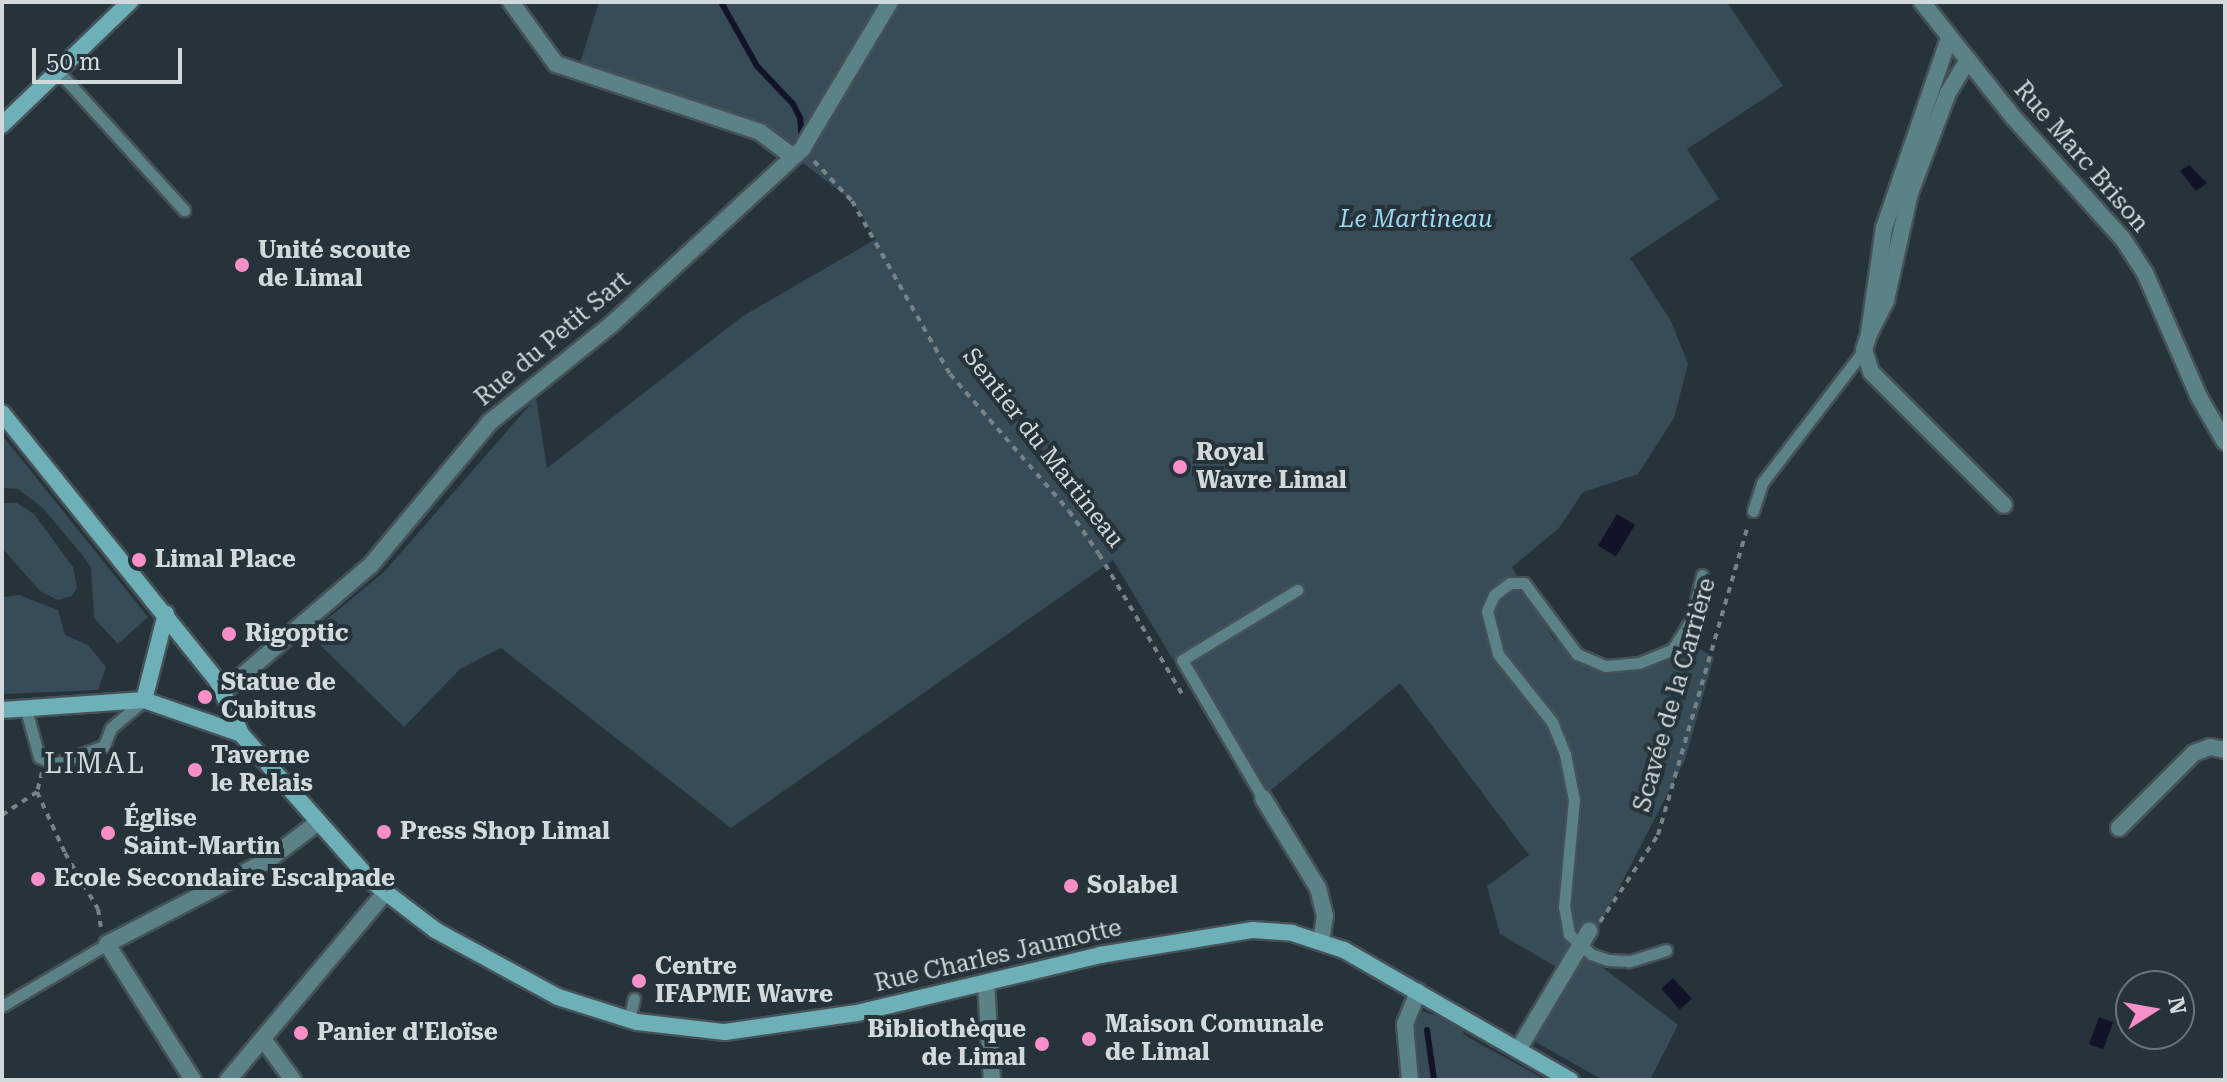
<!DOCTYPE html>
<meta charset="utf-8">
<style>
body{margin:0}
#map{position:relative;width:2227px;height:1082px;overflow:hidden;background:#26333a;font-family:"Roboto Serif",serif}
div>[style]{position:absolute}
.green>*{inset:0;background:#374c56}
.water>*{inset:0;background:#111429;transform-origin:0 0}
.stream>*{height:6px;margin:-3px;padding:0 3px;transform-origin:3px;border-radius:3px;background:#111429}
.path>*{height:4px;margin-top:-2px;transform-origin:0;background:repeating-linear-gradient(90deg,#788388 0 6px,transparent 0 12px)}
.roads{filter:drop-shadow(2px 0 #455157) drop-shadow(-2px 0 #455157) drop-shadow(0 2px #455157) drop-shadow(0 -2px #455157)}
.lane>*{height:11px;margin:-5.5px;padding:0 5.5px;transform-origin:5.5px;border-radius:5.5px;background:#5a8287}
.street>*{height:16px;margin:-8px;padding:0 8px;transform-origin:8px;border-radius:8px;background:#5a8287}
.secondary>*{height:16px;margin:-8px;padding:0 8px;transform-origin:8px;border-radius:8px;background:#6db0b8}
.dots>*{width:22px;height:22px;translate:-50% -50%;box-sizing:border-box;border:4px solid #26333a;border-radius:50%}
span{translate:-50% -50%;white-space:nowrap;text-align:center;line-height:1.15;-webkit-text-stroke:8px #26333a;paint-order:stroke}
.street-label{font-size:24px;color:#d1d9dd}
.park-label{font-size:24px;color:#9dd9f5;font-style:italic}
.poi-label{font-size:24px;color:#d1d9dd;font-weight:700}
.left{translate:0 -50%;text-align:left}
.right{translate:-100% -50%;text-align:right}
.quarter-label{font-size:28px;color:#d1d9dd;letter-spacing:2px}
.frame{position:absolute;inset:0;border:4px solid #d1d9dd;pointer-events:none}
.north{position:absolute;left:2115px;top:970px;width:80px;height:80px;box-sizing:border-box;background:#26333a;border:2px solid #6a757b;border-radius:50%;rotate:79deg;font-size:22px;font-weight:700;line-height:32px;text-align:center;color:#d1d9dd}
.north::after{content:'';display:block;margin:auto;width:28px;height:36px;background:#f98fc9;clip-path:polygon(50% 0,100% 100%,50% 72%,0 100%)}
.scale{position:absolute;left:32px;top:48px;width:150px;height:36px;box-sizing:border-box;border:4px solid #d1d9dd;border-top:0;padding-left:10px;font-size:24px;line-height:28px;white-space:nowrap;color:#d1d9dd;-webkit-text-stroke:6px #26333a;paint-order:stroke}
</style>
<div id="map">
<div class="green">
<i style="clip-path:polygon(599px 2px,1727px 2px,1783px 86px,1687px 149px,1719px 199px,1630px 258px,1671px 321px,1688px 364px,1674px 418px,1638px 474px,1583px 492px,1559px 528px,1512px 567px,1551px 635px,1570px 656px,1595px 669px,1655px 657px,1681px 639px,1714px 657px,1685px 760px,1585px 954px,1678px 1025px,1650px 1080px,1603px 1080px,1532px 1040px,1570px 975px,1500px 934px,1487px 886px,1529px 855px,1400px 683px,1258px 801px,1113px 560px,731px 828px,501px 648px,460px 669px,404px 727px,309px 634px,384px 572px,536px 398px,547px 468px,743px 316px,876px 239px,852px 201px,776px 142px,577px 73px)"></i>
<i style="clip-path:polygon(2px 435px,148px 617px,118px 644px,94px 618px,91px 568px,84px 557px,42px 507px,18px 489px,2px 488px)"></i>
<i style="clip-path:polygon(2px 503px,17px 503px,34px 514px,73px 567px,77px 587px,72px 596px,58px 600px,40px 591px,2px 548px)"></i>
<i style="clip-path:polygon(19px 595px,58px 610px,65px 635px,88px 645px,106px 667px,98px 690px,2px 694px,2px 597px)"></i>
<i style="clip-path:polygon(1423px 1011px,1462px 1025px,1464px 1035px,1546px 1080px,1417px 1080px,1413px 1023px)"></i>
</div>
<div class="water">
<i style="clip-path:polygon(2189px 165px,2207px 183px,2196px 191px,2180px 171px)"></i>
<i style="left:1617px;top:514px;width:21px;height:37px;rotate:31deg"></i>
<i style="left:1673px;top:978px;width:28px;height:16px;rotate:48deg"></i>
<i style="left:2099px;top:1017px;width:15px;height:29px;rotate:20deg"></i>
</div>
<div class="stream">
<i style="left:721px;top:2px;width:73px;rotate:60.6deg"></i>
<i style="left:757px;top:66px;width:52px;rotate:46.5deg"></i>
<i style="left:793px;top:104px;width:16px;rotate:63deg"></i>
<i style="left:800px;top:118px;width:23px;rotate:85deg"></i>
<i style="left:1427px;top:1030px;width:50px;rotate:82deg"></i>
</div>
<div class="path">
<i style="left:814px;top:161px;width:55px;rotate:46.5deg"></i>
<i style="left:852px;top:201px;width:199px;rotate:60.5deg"></i>
<i style="left:950px;top:374px;width:181px;rotate:49deg"></i>
<i style="left:1069px;top:511px;width:52px;rotate:55.1deg"></i>
<i style="left:1099px;top:554px;width:166px;rotate:59.3deg"></i>
<i style="left:42px;top:772px;width:21px;rotate:104deg"></i>
<i style="left:37px;top:792px;width:67px;rotate:65.3deg"></i>
<i style="left:65px;top:853px;width:65px;rotate:59.5deg"></i>
<i style="left:98px;top:909px;width:18px;rotate:81deg"></i>
<i style="left:2px;top:815px;width:42px;rotate:-33.3deg"></i>
<i style="left:1600px;top:922px;width:105px;rotate:-56.3deg"></i>
<i style="left:1658px;top:835px;width:322px;rotate:-73.8deg"></i>
</div>
<div class="roads">
<div class="lane">
<i style="left:58px;top:71px;width:188px;rotate:47.8deg"></i>
<i style="left:1753px;top:511px;width:29px;rotate:-72deg"></i>
<i style="left:1762px;top:483px;width:168px;rotate:-52.5deg"></i>
<i style="left:25px;top:706px;width:53px;rotate:74.6deg"></i>
<i style="left:39px;top:757px;width:17px;rotate:25deg"></i>
<i style="left:54px;top:764px;width:53px;rotate:-19.8deg"></i>
<i style="left:104px;top:746px;width:19px;rotate:-69deg"></i>
<i style="left:111px;top:728px;width:43px;rotate:-40.3deg"></i>
<i style="left:1263px;top:798px;width:160px;rotate:-120.4deg"></i>
<i style="left:1182px;top:660px;width:135px;rotate:-31.3deg"></i>
<i style="left:1666px;top:950px;width:39px;rotate:163deg"></i>
<i style="left:1629px;top:961px;width:21px;rotate:-177deg"></i>
<i style="left:1608px;top:960px;width:18px;rotate:-161deg"></i>
<i style="left:1591px;top:954px;width:30px;rotate:-138deg"></i>
<i style="left:1569px;top:934px;width:27px;rotate:-100deg"></i>
<i style="left:1564px;top:907px;width:107px;rotate:-84.7deg"></i>
<i style="left:1574px;top:800px;width:47px;rotate:-101.1deg"></i>
<i style="left:1565px;top:754px;width:35px;rotate:-112deg"></i>
<i style="left:1552px;top:722px;width:87px;rotate:-128.5deg"></i>
<i style="left:1498px;top:654px;width:44px;rotate:-104.3deg"></i>
<i style="left:1487px;top:611px;width:17px;rotate:-66deg"></i>
<i style="left:1494px;top:595px;width:20px;rotate:-37deg"></i>
<i style="left:1510px;top:583px;width:14px"></i>
<i style="left:1524px;top:583px;width:89px;rotate:53.3deg"></i>
<i style="left:1577px;top:654px;width:30px;rotate:23deg"></i>
<i style="left:1605px;top:666px;width:34px;rotate:-5deg"></i>
<i style="left:1639px;top:663px;width:37px;rotate:-22deg"></i>
<i style="left:1673px;top:649px;width:36px;rotate:-58deg"></i>
<i style="left:1692px;top:619px;width:45px;rotate:-77.2deg"></i>
<i style="left:2px;top:1006px;width:122px;rotate:-30.6deg"></i>
<i style="left:629px;top:1020px;width:22px;rotate:-77deg"></i>
</div>
<div class="street">
<i style="left:511px;top:2px;width:77px;rotate:54deg"></i>
<i style="left:556px;top:64px;width:215px;rotate:18.4deg"></i>
<i style="left:760px;top:132px;width:39px;rotate:37deg"></i>
<i style="left:1922px;top:2px;width:147px;rotate:51.6deg"></i>
<i style="left:2013px;top:117px;width:164px;rotate:48deg"></i>
<i style="left:2123px;top:239px;width:40px;rotate:57.1deg"></i>
<i style="left:2145px;top:273px;width:135px;rotate:66.5deg"></i>
<i style="left:2199px;top:397px;width:52px;rotate:60deg"></i>
<i style="left:1949px;top:38px;width:201px;rotate:108.9deg"></i>
<i style="left:1884px;top:228px;width:107px;rotate:98.1deg"></i>
<i style="left:1869px;top:334px;width:38px;rotate:-63deg"></i>
<i style="left:1886px;top:300px;width:110px;rotate:-77.4deg"></i>
<i style="left:1910px;top:193px;width:107px;rotate:-69.2deg"></i>
<i style="left:1948px;top:93px;width:39px;rotate:-59deg"></i>
<i style="left:1869px;top:334px;width:17px;rotate:107deg"></i>
<i style="left:1864px;top:350px;width:23px;rotate:72deg"></i>
<i style="left:1871px;top:372px;width:188px;rotate:45deg"></i>
<i style="left:222px;top:693px;width:196px;rotate:-40.7deg"></i>
<i style="left:371px;top:565px;width:186px;rotate:-50.2deg"></i>
<i style="left:490px;top:422px;width:158px;rotate:-38.8deg"></i>
<i style="left:613px;top:323px;width:257px;rotate:-42.6deg"></i>
<i style="left:802px;top:149px;width:171px;rotate:-59.1deg"></i>
<i style="left:1263px;top:798px;width:105px;rotate:58.6deg"></i>
<i style="left:1318px;top:888px;width:29px;rotate:76deg"></i>
<i style="left:1325px;top:916px;width:24px;rotate:99deg"></i>
<i style="left:2119px;top:828px;width:106px;rotate:-45deg"></i>
<i style="left:2194px;top:753px;width:17px;rotate:-21deg"></i>
<i style="left:2210px;top:747px;width:15px;rotate:11deg"></i>
<i style="left:986px;top:983px;width:97px;rotate:86.5deg"></i>
<i style="left:263px;top:1039px;width:51px;rotate:53.8deg"></i>
<i style="left:1518px;top:1050px;width:139px;rotate:-59.2deg"></i>
<i style="left:193px;top:1080px;width:161px;rotate:-122.3deg"></i>
<i style="left:107px;top:944px;width:184px;rotate:-27.5deg"></i>
<i style="left:270px;top:859px;width:59px;rotate:-37.5deg"></i>
<i style="left:228px;top:1080px;width:244px;rotate:-50deg"></i>
<i style="left:1410px;top:1080px;width:56px;rotate:-95.1deg"></i>
<i style="left:1405px;top:1024px;width:35px;rotate:-68deg"></i>
</div>
<div class="secondary">
<i style="left:2px;top:125px;width:178px;rotate:-43.9deg"></i>
<i style="left:2px;top:413px;width:345px;rotate:51.2deg"></i>
<i style="left:218px;top:682px;width:57px;rotate:66.1deg"></i>
<i style="left:241px;top:734px;width:196px;rotate:48.5deg"></i>
<i style="left:371px;top:881px;width:81px;rotate:37.4deg"></i>
<i style="left:435px;top:930px;width:140px;rotate:28.6deg"></i>
<i style="left:558px;top:997px;width:83px;rotate:17.6deg"></i>
<i style="left:637px;top:1022px;width:89px;rotate:6.5deg"></i>
<i style="left:725px;top:1032px;width:133px;rotate:-8.2deg"></i>
<i style="left:857px;top:1013px;width:250px;rotate:-13.4deg"></i>
<i style="left:1100px;top:955px;width:155px;rotate:-9.3deg"></i>
<i style="left:1253px;top:930px;width:39px;rotate:4deg"></i>
<i style="left:1292px;top:933px;width:55px;rotate:18.1deg"></i>
<i style="left:1344px;top:950px;width:261px;rotate:29.9deg"></i>
<i style="left:144px;top:700px;width:89px;rotate:-75.7deg"></i>
<i style="left:2px;top:710px;width:142px;rotate:-4deg"></i>
<i style="left:144px;top:700px;width:103px;rotate:19.3deg"></i>
</div>
</div>
<div class="dots">
<i style="left:242px;top:265px;background:#f98fc9"></i>
<i style="left:1180px;top:467px;background:#f98fc9"></i>
<i style="left:139px;top:560px;background:#f98fc9"></i>
<i style="left:229px;top:634px;background:#f98fc9"></i>
<i style="left:205px;top:697px;background:#f98fc9"></i>
<i style="left:195px;top:770px;background:#f98fc9"></i>
<i style="left:384px;top:832px;background:#f98fc9"></i>
<i style="left:108px;top:833px;background:#f98fc9"></i>
<i style="left:38px;top:879px;background:#f98fc9"></i>
<i style="left:1071px;top:886px;background:#f98fc9"></i>
<i style="left:639px;top:981px;background:#f98fc9"></i>
<i style="left:301px;top:1033px;background:#f98fc9"></i>
<i style="left:1089px;top:1039px;background:#f98fc9"></i>
<i style="left:1042px;top:1044px;background:#f98fc9"></i>
</div>
<div class="street-label">
<span style="left:2081px;top:157px;rotate:49deg">Rue Marc Brison</span>
<span style="left:553px;top:339px;rotate:-40deg">Rue du Petit Sart</span>
<span style="left:1043px;top:448px;rotate:52deg">Sentier du Martineau</span>
<span style="left:1675px;top:695px;rotate:-74deg">Scavée de la Carrière</span>
<span style="left:998px;top:956px;rotate:-13deg">Rue Charles Jaumotte</span>
</div>
<div class="park-label">
<span style="left:1416px;top:220px">Le Martineau</span>
</div>
<div class="poi-label">
<span class="left" style="left:258px;top:265px">Unité scoute<br>de Limal</span>
<span class="left" style="left:1196px;top:467px">Royal<br>Wavre Limal</span>
<span class="left" style="left:155px;top:560px">Limal Place</span>
<span class="left" style="left:245px;top:634px">Rigoptic</span>
<span class="left" style="left:221px;top:697px">Statue de<br>Cubitus</span>
<span class="left" style="left:211px;top:770px">Taverne<br>le Relais</span>
<span class="left" style="left:124px;top:833px">Église<br>Saint-Martin</span>
<span class="left" style="left:400px;top:832px">Press Shop Limal</span>
<span class="left" style="left:54px;top:879px">Ecole Secondaire Escalpade</span>
<span class="left" style="left:1087px;top:886px">Solabel</span>
<span class="left" style="left:655px;top:981px">Centre<br>IFAPME Wavre</span>
<span class="left" style="left:1105px;top:1039px">Maison Comunale<br>de Limal</span>
<span class="right" style="left:1026px;top:1044px">Bibliothèque<br>de Limal</span>
<span class="left" style="left:317px;top:1033px">Panier d'Eloïse</span>
</div>
<div class="quarter-label">
<span style="left:95px;top:764px">LIMAL</span>
</div>
<div class="frame"></div>
<div class="north">N</div>
<div class="scale">50 m</div>
</div>
